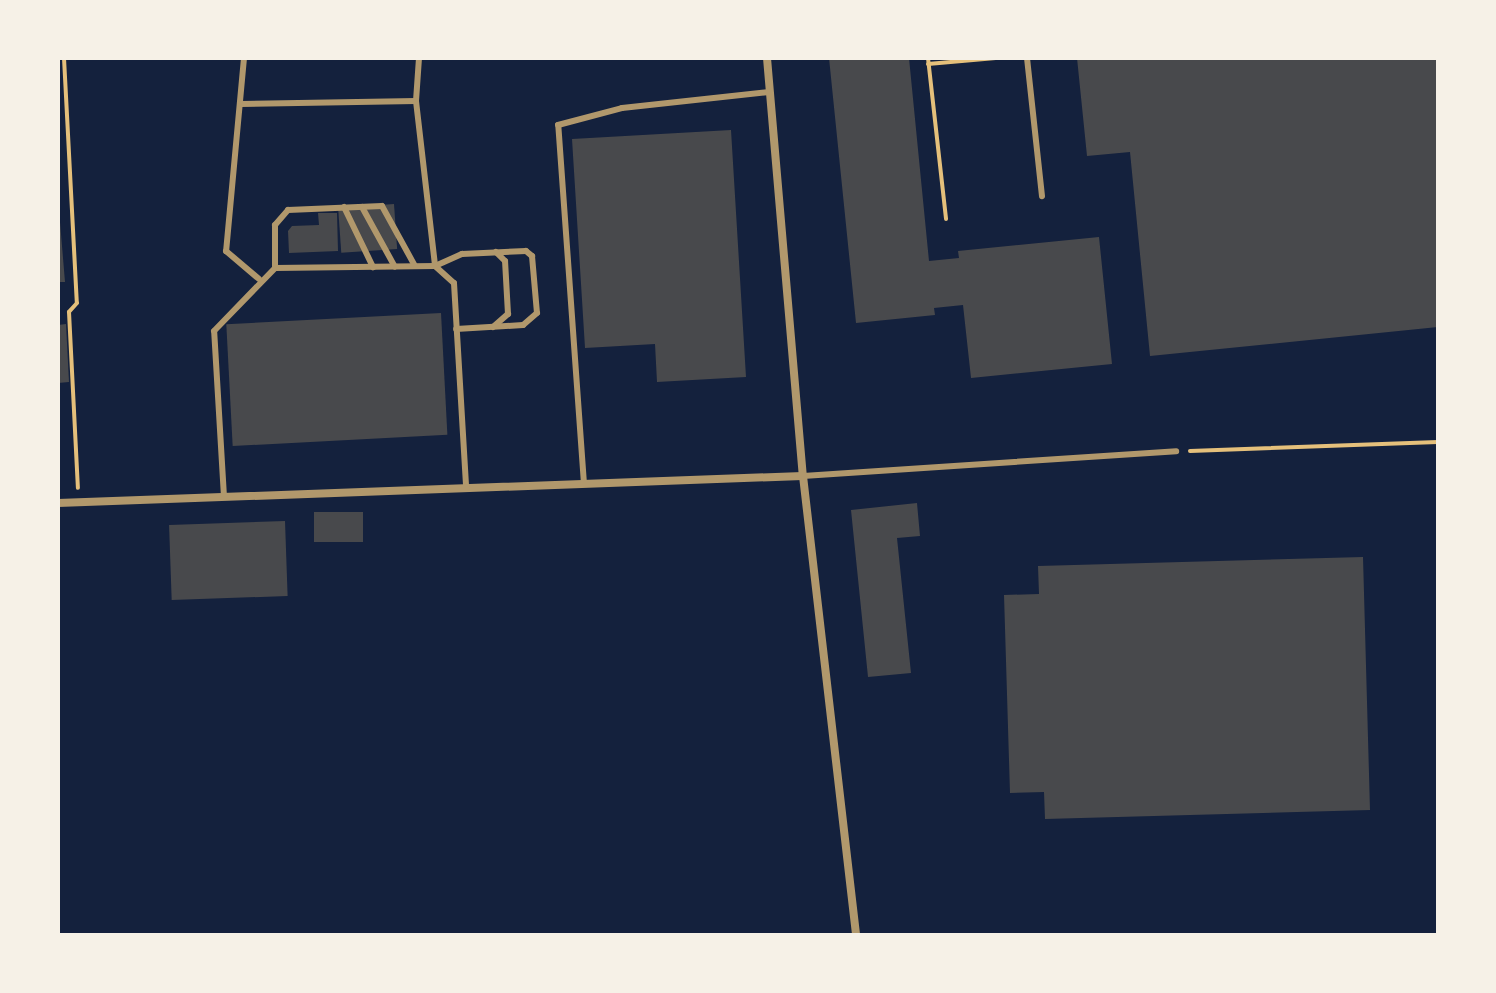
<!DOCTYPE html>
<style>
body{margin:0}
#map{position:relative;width:1496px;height:993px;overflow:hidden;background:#14213d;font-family:"Fira Sans",sans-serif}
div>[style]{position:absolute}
.building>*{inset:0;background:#48494c;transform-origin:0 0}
.path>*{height:4px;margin:-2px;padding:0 2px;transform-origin:2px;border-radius:2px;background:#e5c07b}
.service>*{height:6px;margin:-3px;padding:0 3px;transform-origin:3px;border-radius:3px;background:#b1986c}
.minor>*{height:8px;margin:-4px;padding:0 4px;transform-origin:4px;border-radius:4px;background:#b1986c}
span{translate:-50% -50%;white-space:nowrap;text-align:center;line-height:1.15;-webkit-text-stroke:6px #f6f1e7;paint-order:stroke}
.frame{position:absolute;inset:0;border:60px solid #f6f1e7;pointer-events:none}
</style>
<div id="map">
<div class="building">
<i style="clip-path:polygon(829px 58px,909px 58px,929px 261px,959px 258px,958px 251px,1099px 237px,1112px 364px,971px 378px,963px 305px,934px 308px,935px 315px,856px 323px)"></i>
<i style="clip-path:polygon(1077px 58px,1438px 58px,1438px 327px,1150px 356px,1130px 152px,1087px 156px)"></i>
<i style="clip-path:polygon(731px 130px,746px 377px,657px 382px,655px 344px,585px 348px,572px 139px)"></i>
<i style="clip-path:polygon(58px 198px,65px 282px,58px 282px)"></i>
<i style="left:394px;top:204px;width:45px;height:56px;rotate:86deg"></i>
<i style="clip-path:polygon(318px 213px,337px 213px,338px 251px,289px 253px,288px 231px,292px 226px,319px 225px)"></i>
<i style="left:441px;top:313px;width:122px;height:215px;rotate:87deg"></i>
<i style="clip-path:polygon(66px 324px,69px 382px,58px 383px,58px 325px)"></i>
<i style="clip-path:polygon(917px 503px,920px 536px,897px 538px,911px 673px,868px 677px,851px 510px)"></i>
<i style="left:314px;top:512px;width:49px;height:30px"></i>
<i style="left:285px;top:521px;width:75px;height:116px;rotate:88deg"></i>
<i style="clip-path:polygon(1363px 557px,1370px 810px,1045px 819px,1044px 792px,1010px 793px,1004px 595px,1039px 594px,1038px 566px)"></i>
</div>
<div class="path">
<i style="left:64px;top:58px;width:245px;rotate:87deg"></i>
<i style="left:77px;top:303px;width:12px;rotate:132deg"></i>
<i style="left:69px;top:312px;width:176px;rotate:87.1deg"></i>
<i style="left:928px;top:58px;width:162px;rotate:83.6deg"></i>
<i style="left:928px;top:64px;width:68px;rotate:-5deg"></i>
<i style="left:1190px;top:451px;width:248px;rotate:-2.1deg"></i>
</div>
<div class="service">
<i style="left:244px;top:58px;width:194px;rotate:95.3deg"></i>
<i style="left:226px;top:251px;width:43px;rotate:40.3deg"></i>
<i style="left:419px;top:58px;width:43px;rotate:94deg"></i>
<i style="left:416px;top:101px;width:166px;rotate:83.4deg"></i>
<i style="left:435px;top:266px;width:30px;rotate:-24deg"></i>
<i style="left:462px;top:254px;width:64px;rotate:-2.7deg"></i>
<i style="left:526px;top:251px;width:8px;rotate:40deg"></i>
<i style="left:532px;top:256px;width:57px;rotate:85deg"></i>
<i style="left:537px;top:313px;width:18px;rotate:139deg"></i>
<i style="left:523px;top:325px;width:67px;rotate:176.6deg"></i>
<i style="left:1027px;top:58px;width:139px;rotate:83.8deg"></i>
<i style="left:241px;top:104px;width:175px;rotate:-1deg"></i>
<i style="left:344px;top:207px;width:67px;rotate:64.2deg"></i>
<i style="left:362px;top:207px;width:68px;rotate:61.2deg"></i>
<i style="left:275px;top:268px;width:43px;rotate:-90deg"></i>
<i style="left:275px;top:225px;width:20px;rotate:-49deg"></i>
<i style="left:288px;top:210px;width:94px;rotate:-2.4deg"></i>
<i style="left:382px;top:206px;width:68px;rotate:61.2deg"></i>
<i style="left:493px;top:327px;width:20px;rotate:-41deg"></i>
<i style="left:508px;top:314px;width:53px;rotate:-93.2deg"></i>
<i style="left:505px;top:261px;width:13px;rotate:-135deg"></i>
<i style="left:803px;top:476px;width:374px;rotate:-3.8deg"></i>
<i style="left:584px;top:484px;width:360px;rotate:-94.1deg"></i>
<i style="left:558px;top:125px;width:66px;rotate:-14.9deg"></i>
<i style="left:622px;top:108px;width:148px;rotate:-6.2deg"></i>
<i style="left:224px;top:497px;width:166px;rotate:-93.4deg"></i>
<i style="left:214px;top:331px;width:88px;rotate:-45.9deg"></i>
<i style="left:275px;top:268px;width:160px;rotate:-0.7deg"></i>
<i style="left:435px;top:266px;width:25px;rotate:42deg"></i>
<i style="left:454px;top:283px;width:205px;rotate:86.6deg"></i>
</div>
<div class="minor">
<i style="left:767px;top:58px;width:420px;rotate:85.1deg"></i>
<i style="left:803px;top:476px;width:462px;rotate:83.4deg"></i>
<i style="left:58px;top:503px;width:745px;rotate:-2.08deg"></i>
</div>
<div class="frame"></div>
</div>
